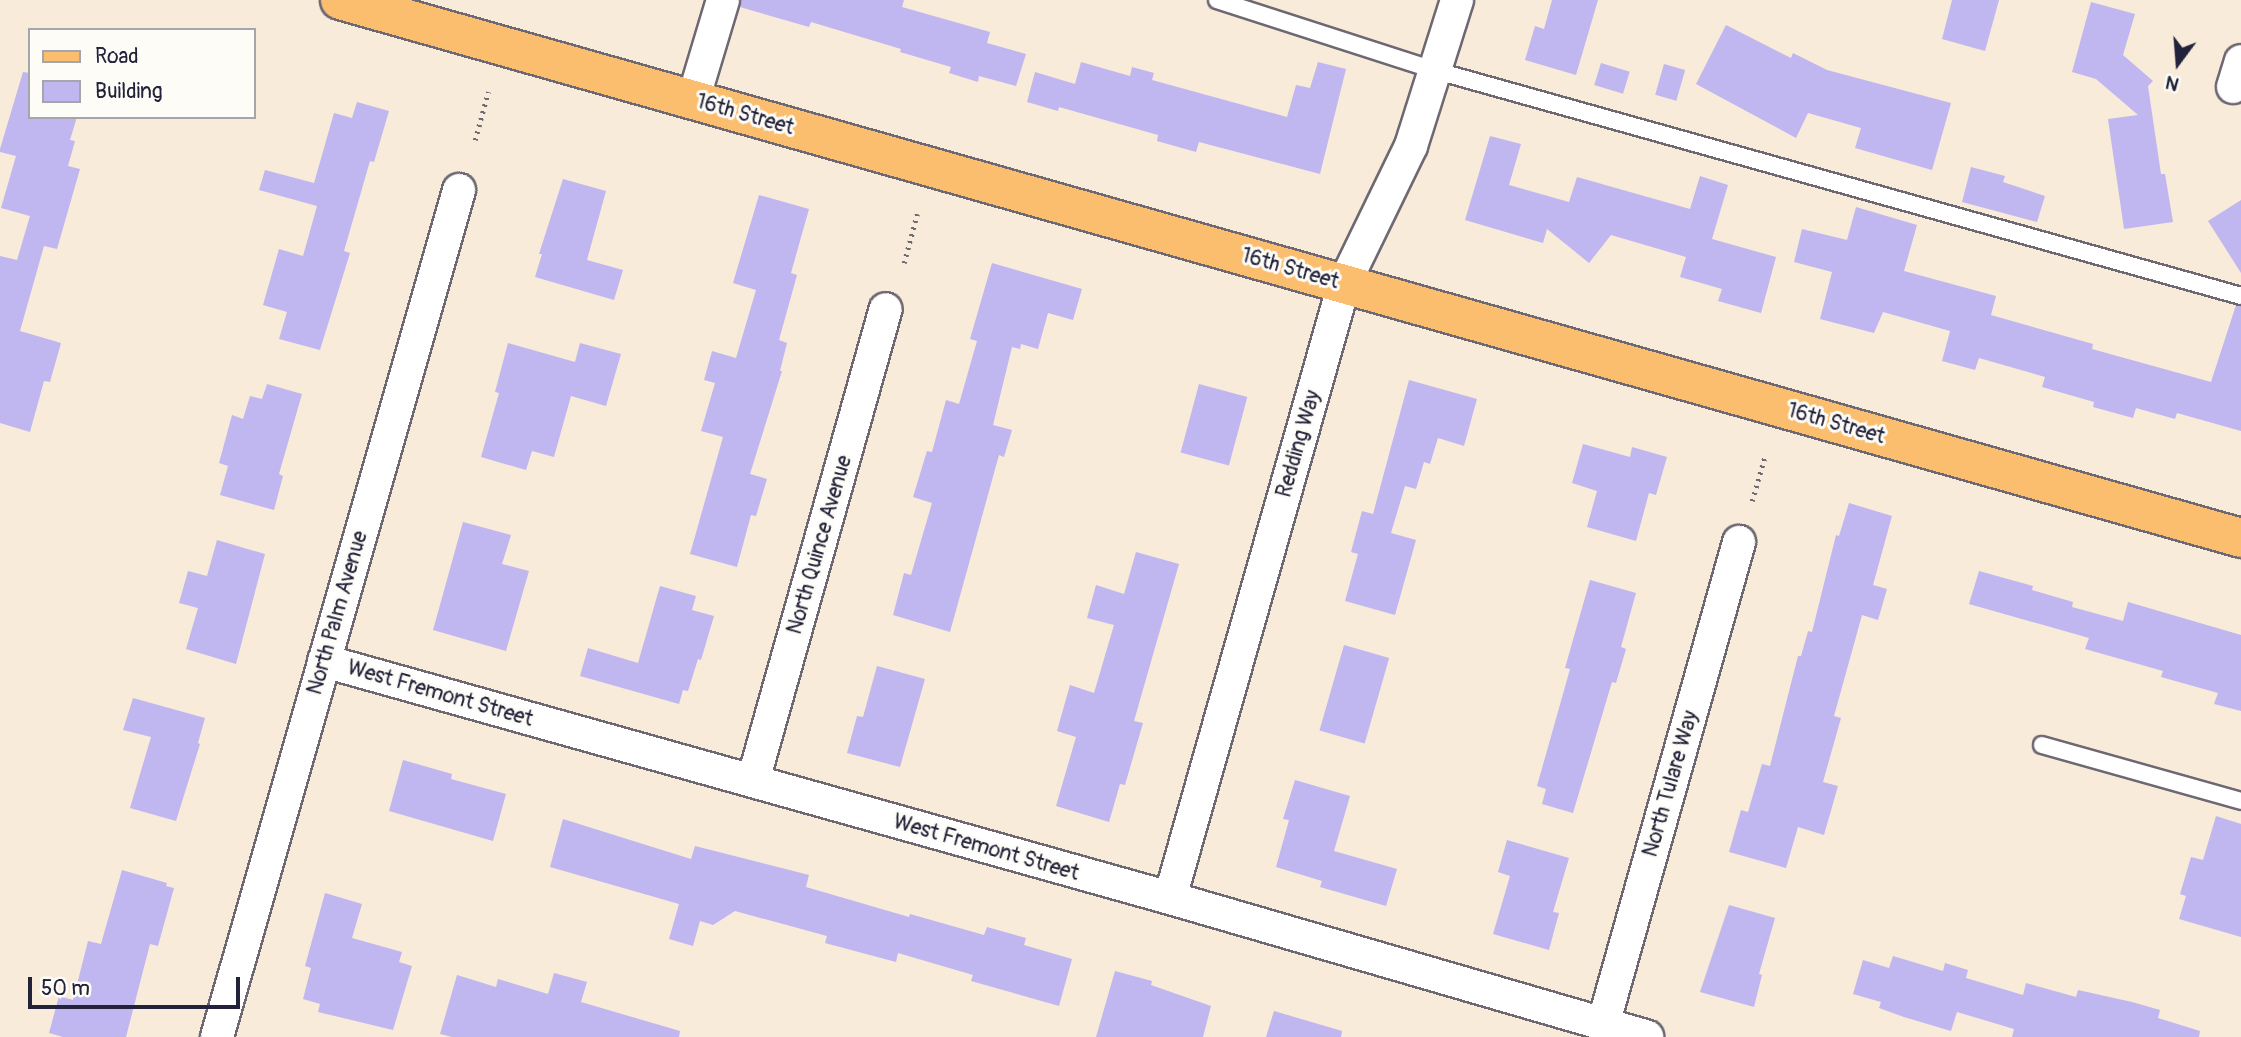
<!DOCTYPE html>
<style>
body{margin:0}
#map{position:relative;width:2241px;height:1037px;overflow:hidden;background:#f8ebd9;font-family:Pangolin,sans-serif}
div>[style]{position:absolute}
.building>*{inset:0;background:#c0b6f0;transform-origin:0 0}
.path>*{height:4.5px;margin-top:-2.25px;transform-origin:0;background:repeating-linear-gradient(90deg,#6d6872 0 2px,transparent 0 7px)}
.roads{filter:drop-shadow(2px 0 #6d6872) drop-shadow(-2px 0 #6d6872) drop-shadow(0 2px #6d6872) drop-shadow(0 -2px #6d6872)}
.lane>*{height:16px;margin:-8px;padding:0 8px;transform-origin:8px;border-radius:8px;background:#fff}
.street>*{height:32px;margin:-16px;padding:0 16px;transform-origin:16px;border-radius:16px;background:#fff}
.primary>*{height:38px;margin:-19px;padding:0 19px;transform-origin:19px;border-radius:19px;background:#fabe6e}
span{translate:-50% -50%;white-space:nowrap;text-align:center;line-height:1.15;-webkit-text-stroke:6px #fdfcf7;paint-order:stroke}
.street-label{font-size:21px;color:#22223b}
.legend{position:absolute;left:28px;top:28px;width:228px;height:91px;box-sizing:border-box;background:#fdfcf7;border:2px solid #a5a5ac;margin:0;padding:9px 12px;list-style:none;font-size:21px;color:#22223b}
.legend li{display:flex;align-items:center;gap:14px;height:35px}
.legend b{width:35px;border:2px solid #a5a5ac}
.north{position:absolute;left:2143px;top:28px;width:70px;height:70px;-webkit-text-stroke:5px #fdfcf7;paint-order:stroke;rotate:196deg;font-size:19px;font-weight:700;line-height:28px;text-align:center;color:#22223b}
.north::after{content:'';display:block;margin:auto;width:24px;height:32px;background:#22223b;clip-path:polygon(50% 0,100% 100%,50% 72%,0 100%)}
.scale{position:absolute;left:28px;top:977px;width:212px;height:32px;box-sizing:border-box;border:4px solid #22223b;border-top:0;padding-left:9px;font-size:21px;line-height:24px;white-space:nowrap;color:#22223b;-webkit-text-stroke:5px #fdfcf7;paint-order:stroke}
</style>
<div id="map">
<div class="building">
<i style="clip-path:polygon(741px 0,904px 0,902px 7px,990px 32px,987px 43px,1026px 54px,1016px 86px,979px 76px,978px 82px,949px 73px,951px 67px,900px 52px,901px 49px,811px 22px,809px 27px,740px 7px)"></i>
<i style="clip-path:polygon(1552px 0,1598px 0,1576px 75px,1525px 60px,1535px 26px,1544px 29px)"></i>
<i style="clip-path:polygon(1952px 0,1999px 0,1985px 51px,1942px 39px)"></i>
<i style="clip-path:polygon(2091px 2px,2135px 14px,2123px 55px,2153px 81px,2148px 86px,2161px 174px,2165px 174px,2173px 222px,2124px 229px,2108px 119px,2138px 115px,2096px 79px,2072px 72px)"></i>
<i style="clip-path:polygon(1726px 25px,1791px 58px,1793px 53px,1827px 70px,1951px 103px,1932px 170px,1855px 148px,1861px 128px,1808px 113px,1796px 138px,1696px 84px)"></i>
<i style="clip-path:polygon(1081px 62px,1130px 76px,1132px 67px,1154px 73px,1152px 80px,1287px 117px,1296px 85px,1310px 88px,1318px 62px,1346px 69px,1320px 174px,1199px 142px,1196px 152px,1157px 141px,1158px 135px,1059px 107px,1058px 111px,1027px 102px,1035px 72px,1075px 84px)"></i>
<i style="left:1601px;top:63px;width:30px;height:23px;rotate:17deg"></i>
<i style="left:1664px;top:64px;width:22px;height:32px;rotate:16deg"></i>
<i style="clip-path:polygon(23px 72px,30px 73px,30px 117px,77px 117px,70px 140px,75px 141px,68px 166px,80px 169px,57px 249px,44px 246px,20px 331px,61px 343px,50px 382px,44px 381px,30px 432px,0 423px,0 256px,17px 260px,30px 216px,1px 208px,16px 156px,0 152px,0 149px)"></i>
<i style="clip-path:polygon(357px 102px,389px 111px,374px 162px,370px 161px,344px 251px,350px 253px,320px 350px,279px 339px,287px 312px,263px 305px,279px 249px,303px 256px,317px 206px,259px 190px,265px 170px,314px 183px,334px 113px,352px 118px)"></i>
<i style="clip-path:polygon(1490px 136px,1521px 144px,1509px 185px,1569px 202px,1577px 177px,1690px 209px,1700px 176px,1728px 185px,1712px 239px,1776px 257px,1761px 313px,1718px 301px,1722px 289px,1680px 277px,1686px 257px,1611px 235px,1589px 263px,1547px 229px,1543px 243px,1465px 220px)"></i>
<i style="clip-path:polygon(1971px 167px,2005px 176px,2003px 182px,2045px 196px,2037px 222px,1962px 202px)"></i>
<i style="clip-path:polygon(563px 179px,606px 191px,587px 260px,623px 270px,614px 300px,535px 277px,542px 254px,539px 254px)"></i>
<i style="clip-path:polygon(759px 195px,809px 209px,791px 273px,797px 275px,779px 340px,787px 343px,780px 371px,782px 371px,750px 474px,767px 479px,756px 516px,751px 515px,737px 567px,690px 554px,723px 437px,701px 431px,715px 383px,704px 380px,712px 351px,736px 358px,756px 290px,733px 283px)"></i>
<i style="clip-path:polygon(2241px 200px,2241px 273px,2208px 221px)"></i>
<i style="clip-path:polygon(1856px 207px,1917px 225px,1904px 271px,1996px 296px,1991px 315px,2093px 344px,2092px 349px,2211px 382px,2236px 305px,2241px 306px,2241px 431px,2177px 413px,2175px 419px,2136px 408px,2133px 418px,2093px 407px,2094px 402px,2042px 387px,2045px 377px,1979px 358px,1975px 370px,1942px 361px,1950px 331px,1883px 312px,1874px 333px,1820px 319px,1832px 272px,1794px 262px,1802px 229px,1847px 240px)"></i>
<i style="clip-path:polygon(992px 263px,1082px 289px,1073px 320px,1048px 313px,1038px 349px,1021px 344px,1020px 349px,1012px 347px,993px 425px,1012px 430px,1004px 457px,999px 455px,950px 632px,893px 615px,904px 573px,911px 575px,932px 503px,913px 497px,927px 451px,932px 452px,946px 400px,959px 404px,977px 341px,970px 339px)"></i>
<i style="clip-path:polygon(508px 343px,575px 362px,580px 343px,621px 354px,606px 406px,571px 396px,554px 457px,532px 451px,526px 470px,481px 457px,499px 393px,495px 392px)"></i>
<i style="clip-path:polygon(1409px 380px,1477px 399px,1464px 446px,1438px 438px,1430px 464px,1424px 462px,1416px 489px,1405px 486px,1391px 533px,1416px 540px,1395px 615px,1345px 601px,1358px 554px,1351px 552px,1362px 511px,1373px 514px)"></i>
<i style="clip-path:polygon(267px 384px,302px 394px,279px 474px,283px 476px,274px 510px,220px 495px,228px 466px,219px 463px,232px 415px,243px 419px,250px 396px,262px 399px)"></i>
<i style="left:1199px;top:384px;width:50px;height:71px;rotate:15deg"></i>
<i style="clip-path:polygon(1583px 444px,1630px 457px,1632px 447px,1667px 457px,1656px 495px,1649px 493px,1636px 541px,1587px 527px,1597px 491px,1572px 483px)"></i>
<i style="clip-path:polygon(1849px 503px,1892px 516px,1873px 585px,1887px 589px,1878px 620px,1862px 615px,1834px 716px,1841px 718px,1823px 782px,1838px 786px,1824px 835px,1798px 827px,1786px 868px,1729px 852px,1741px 810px,1748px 812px,1762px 764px,1770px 766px,1798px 656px,1801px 656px,1808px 631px,1812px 632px,1836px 535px,1839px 536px)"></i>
<i style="clip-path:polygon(463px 522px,511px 535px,502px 564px,529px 571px,506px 651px,433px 630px)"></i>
<i style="clip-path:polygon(217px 540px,265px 554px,236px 664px,186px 649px,198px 608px,179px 603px,188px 571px,207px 576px)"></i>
<i style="clip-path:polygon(1136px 552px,1179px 564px,1134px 721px,1143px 723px,1125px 785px,1120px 784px,1109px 822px,1056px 806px,1076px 737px,1057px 731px,1070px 685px,1094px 693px,1114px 625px,1087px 618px,1096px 585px,1124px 594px)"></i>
<i style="clip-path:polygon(1979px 571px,2033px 586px,2032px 590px,2073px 602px,2072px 607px,2123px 621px,2128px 602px,2241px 635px,2241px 711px,2214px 704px,2218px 693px,2161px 677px,2163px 671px,2085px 649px,2089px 638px,1969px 604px)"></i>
<i style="clip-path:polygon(1590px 580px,1636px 593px,1621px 647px,1626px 649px,1616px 683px,1612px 682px,1573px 813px,1542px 804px,1546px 789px,1537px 786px,1570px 669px,1565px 668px)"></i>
<i style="clip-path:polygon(660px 586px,696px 596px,692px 610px,714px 616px,701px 660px,698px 659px,688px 691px,683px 690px,679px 704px,580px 676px,588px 648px,638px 663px)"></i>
<i style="left:1344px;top:645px;width:47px;height:89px;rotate:16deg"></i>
<i style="clip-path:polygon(877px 666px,925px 679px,900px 767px,847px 753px,857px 716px,863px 717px)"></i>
<i style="clip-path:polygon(133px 698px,205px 718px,198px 743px,200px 744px,176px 821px,130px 808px,151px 737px,123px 730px)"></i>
<i style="clip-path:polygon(403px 760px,452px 774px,451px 779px,506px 794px,493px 841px,389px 811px)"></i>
<i style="clip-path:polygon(1295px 780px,1350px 796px,1334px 851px,1397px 869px,1386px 906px,1320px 887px,1322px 881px,1276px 867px,1289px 820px,1283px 819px)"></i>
<i style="clip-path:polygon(2216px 816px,2241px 824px,2241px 937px,2179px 919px,2186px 896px,2180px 894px,2191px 857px,2203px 860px)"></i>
<i style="clip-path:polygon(563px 819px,691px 859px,695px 846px,809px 875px,806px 887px,909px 917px,910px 914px,984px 935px,987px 927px,1026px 938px,1024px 945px,1072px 959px,1059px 1006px,971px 981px,973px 975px,898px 953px,896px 962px,825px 943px,827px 936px,735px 911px,713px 925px,700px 921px,693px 946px,669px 939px,679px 904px,550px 867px)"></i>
<i style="clip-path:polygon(1507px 840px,1569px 858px,1553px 912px,1559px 913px,1549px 950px,1493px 934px,1510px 876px,1498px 872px)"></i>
<i style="clip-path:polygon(122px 870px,167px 883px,166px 886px,174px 888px,158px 946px,150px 944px,126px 1037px,63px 1037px,49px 1033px,59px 996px,73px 1000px,88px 941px,101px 944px)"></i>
<i style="clip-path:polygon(325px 893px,362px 904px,352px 938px,402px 952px,399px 962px,412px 966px,393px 1030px,318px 1012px,320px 1004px,303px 999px,311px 968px,305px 966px)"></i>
<i style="clip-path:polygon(1729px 905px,1775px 918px,1759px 974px,1762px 975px,1754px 1007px,1700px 992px)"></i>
<i style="clip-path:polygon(1893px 956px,1943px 971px,1945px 963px,1968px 970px,1966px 978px,2023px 995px,2026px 983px,2076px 997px,2078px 990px,2132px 1002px,2160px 1010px,2158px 1018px,2200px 1031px,2199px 1037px,2012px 1037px,2014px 1029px,1957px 1012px,1951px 1031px,1904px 1017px,1879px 1008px,1881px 1002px,1853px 994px,1863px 960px,1889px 968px)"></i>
<i style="clip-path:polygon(1115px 971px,1152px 981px,1151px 985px,1211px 1006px,1203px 1037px,1096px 1037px)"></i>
<i style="clip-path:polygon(554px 973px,587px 982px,581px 1002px,680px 1031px,679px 1037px,452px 1037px,440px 1034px,457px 975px,496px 987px,498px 979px,548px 994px)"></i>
<i style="clip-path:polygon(1274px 1011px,1342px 1031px,1341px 1037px,1266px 1037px)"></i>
</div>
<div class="path">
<i style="left:475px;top:140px;width:50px;rotate:-74.8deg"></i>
<i style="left:904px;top:263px;width:51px;rotate:-75.1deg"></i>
<i style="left:1752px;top:501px;width:47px;rotate:-73.9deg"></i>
</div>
<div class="roads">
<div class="lane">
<i style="left:1217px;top:0;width:231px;rotate:17.9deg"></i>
<i style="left:1437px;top:71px;width:835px;rotate:15.63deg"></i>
<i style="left:2042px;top:745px;width:207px;rotate:15.7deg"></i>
</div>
<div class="street">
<i style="left:2233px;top:87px;width:27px;rotate:-73deg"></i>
<i style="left:693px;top:100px;width:104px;rotate:-73.3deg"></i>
<i style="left:324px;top:661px;width:879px;rotate:15.65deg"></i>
<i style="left:1170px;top:898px;width:497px;rotate:16.2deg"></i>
<i style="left:753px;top:781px;width:490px;rotate:-74.3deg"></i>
<i style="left:1170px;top:898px;width:638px;rotate:-74.18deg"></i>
<i style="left:1344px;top:284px;width:153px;rotate:-64.1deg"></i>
<i style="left:1411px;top:146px;width:153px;rotate:-72.5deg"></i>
<i style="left:1603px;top:1025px;width:502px;rotate:-74.27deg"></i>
<i style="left:217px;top:1037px;width:881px;rotate:-74.05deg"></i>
</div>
<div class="primary">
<i style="left:340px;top:0;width:1976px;rotate:15.8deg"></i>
</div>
</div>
<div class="street-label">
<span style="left:745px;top:115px;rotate:16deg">16th Street</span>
<span style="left:1290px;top:269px;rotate:16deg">16th Street</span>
<span style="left:1836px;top:424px;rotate:16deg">16th Street</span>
<span style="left:1299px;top:444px;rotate:-74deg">Redding Way</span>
<span style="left:820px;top:545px;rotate:-74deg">North Quince Avenue</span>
<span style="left:338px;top:613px;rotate:-74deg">North Palm Avenue</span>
<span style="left:440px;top:694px;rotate:16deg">West Fremont Street</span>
<span style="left:1671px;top:784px;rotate:-74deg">North Tulare Way</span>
<span style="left:986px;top:848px;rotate:16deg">West Fremont Street</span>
</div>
<ul class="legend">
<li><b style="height:9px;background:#fabe6e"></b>Road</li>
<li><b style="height:19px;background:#c0b6f0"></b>Building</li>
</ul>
<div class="north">N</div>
<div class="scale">50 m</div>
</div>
